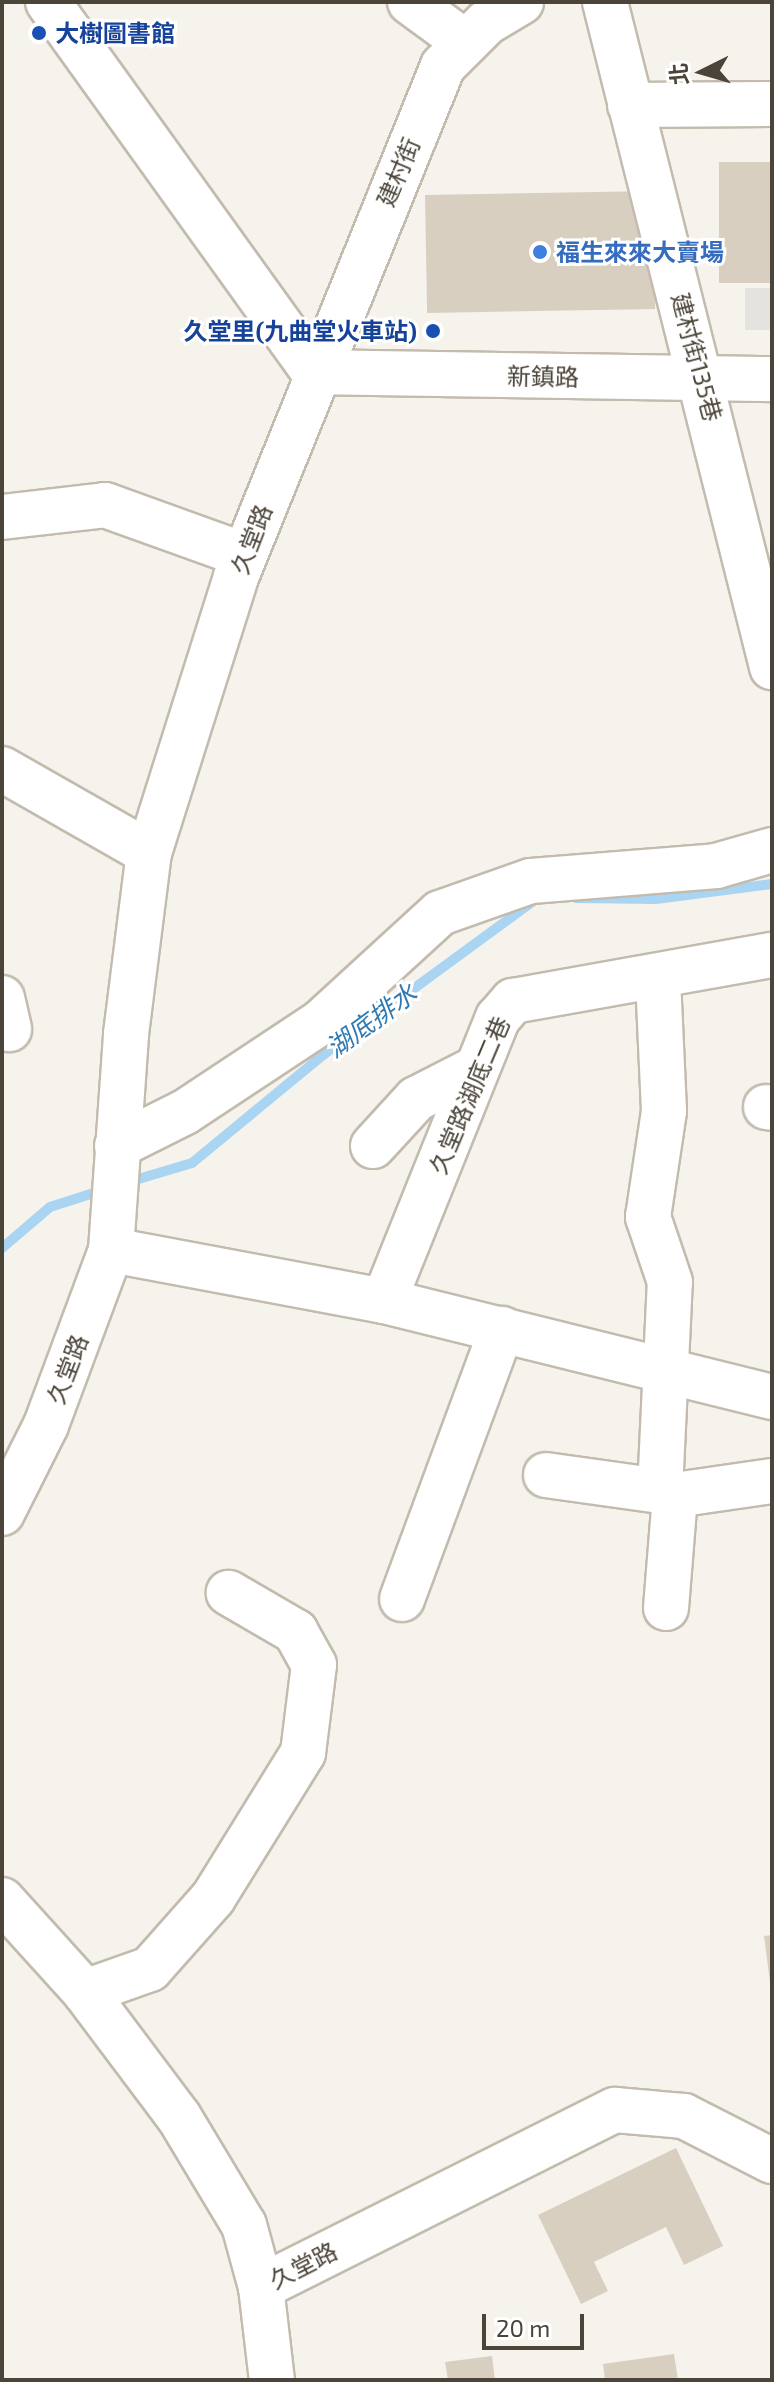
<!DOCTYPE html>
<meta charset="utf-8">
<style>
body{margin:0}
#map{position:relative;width:774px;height:2382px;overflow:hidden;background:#f6f3ec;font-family:"Exo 2","Noto Sans TC",sans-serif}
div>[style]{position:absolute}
.parking>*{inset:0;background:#e5e3e0;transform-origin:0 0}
.stream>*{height:10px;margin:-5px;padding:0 5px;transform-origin:5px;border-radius:5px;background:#a9d4f2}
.building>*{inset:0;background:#d8cfc1;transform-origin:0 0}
.roads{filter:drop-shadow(2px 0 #c2bbae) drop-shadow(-2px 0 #c2bbae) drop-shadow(0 2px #c2bbae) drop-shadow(0 -2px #c2bbae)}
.minor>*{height:44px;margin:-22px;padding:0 22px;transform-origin:22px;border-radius:22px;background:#fff}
.dots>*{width:22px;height:22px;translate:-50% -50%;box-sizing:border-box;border:4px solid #fff;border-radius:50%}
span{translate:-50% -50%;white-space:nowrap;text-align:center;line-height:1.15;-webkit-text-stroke:6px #fff;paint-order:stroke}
.transit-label{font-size:24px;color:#164399;font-weight:700}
.left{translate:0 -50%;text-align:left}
.right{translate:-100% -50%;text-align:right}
.street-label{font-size:24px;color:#4b4439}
.shop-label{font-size:24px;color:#366cbe;font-weight:700}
.water-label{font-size:26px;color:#2e7ab2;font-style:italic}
.frame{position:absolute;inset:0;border:4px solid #4b4439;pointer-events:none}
.north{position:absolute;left:662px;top:32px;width:80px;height:80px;-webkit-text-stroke:6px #fff;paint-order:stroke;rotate:265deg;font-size:22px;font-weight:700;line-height:32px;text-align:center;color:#4b4439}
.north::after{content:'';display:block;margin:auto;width:28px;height:36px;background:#4b4439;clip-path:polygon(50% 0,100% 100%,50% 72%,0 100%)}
.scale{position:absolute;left:482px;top:2314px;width:102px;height:36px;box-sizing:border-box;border:4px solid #4b4439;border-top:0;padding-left:10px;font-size:24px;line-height:28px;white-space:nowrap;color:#4b4439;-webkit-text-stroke:6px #fff;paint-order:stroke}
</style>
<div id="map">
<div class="parking">
<i style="left:772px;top:288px;width:42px;height:27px;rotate:90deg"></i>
</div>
<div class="stream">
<i style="left:576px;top:898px;width:80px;rotate:0.7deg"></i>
<i style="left:656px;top:899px;width:117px;rotate:-7.4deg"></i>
<i style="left:125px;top:1183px;width:70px;rotate:-16.6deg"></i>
<i style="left:192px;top:1163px;width:170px;rotate:-39.5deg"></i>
<i style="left:323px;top:1055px;width:264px;rotate:-36.2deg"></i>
<i style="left:2px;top:1248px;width:63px;rotate:-40.5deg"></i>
<i style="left:50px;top:1207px;width:59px;rotate:-17.8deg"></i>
</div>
<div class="building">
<i style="left:719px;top:162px;width:53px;height:121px"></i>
<i style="left:653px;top:191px;width:118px;height:228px;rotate:89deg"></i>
<i style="clip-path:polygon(772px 1935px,772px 1982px,770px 1982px,764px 1936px)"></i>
<i style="clip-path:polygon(676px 2148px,723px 2246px,684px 2265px,666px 2227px,594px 2262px,608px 2291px,581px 2304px,538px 2215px)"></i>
<i style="clip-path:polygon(674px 2354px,678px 2380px,605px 2380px,603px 2364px)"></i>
<i style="clip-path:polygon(492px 2356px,495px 2380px,448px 2380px,445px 2362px)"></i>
</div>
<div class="roads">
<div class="minor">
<i style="left:48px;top:2px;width:456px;rotate:54.3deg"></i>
<i style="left:410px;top:2px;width:69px;rotate:36.2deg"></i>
<i style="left:605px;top:2px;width:686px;rotate:75.9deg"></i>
<i style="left:630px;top:105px;width:142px;rotate:-0.4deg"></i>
<i style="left:314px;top:372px;width:458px;rotate:0.9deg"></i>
<i style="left:2px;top:517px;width:104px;rotate:-6.6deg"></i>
<i style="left:105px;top:505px;width:148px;rotate:19.8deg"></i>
<i style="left:2px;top:769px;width:169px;rotate:29.7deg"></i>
<i style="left:2px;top:998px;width:32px;rotate:77deg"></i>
<i style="left:766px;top:1107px;width:6px;rotate:9deg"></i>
<i style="left:117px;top:1146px;width:76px;rotate:-26.6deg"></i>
<i style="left:185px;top:1112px;width:163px;rotate:-33.5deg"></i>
<i style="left:321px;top:1022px;width:161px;rotate:-42.5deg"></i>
<i style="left:440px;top:913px;width:96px;rotate:-19.4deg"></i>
<i style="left:531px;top:881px;width:186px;rotate:-4.6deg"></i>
<i style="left:716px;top:866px;width:58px;rotate:-15.9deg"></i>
<i style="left:373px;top:1146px;width:64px;rotate:-47.5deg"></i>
<i style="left:416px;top:1099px;width:68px;rotate:-26.9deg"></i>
<i style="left:111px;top:1250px;width:278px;rotate:10.6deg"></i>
<i style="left:384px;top:1301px;width:400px;rotate:13.9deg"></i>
<i style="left:384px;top:1301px;width:305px;rotate:-68.1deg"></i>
<i style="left:498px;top:1018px;width:23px;rotate:-49deg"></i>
<i style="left:513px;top:1001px;width:263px;rotate:-10.1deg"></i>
<i style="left:546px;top:1475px;width:115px;rotate:8deg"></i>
<i style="left:660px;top:1491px;width:209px;rotate:-87.3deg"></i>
<i style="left:670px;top:1282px;width:69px;rotate:-108.7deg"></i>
<i style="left:648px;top:1217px;width:107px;rotate:-81.4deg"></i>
<i style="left:664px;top:1111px;width:132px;rotate:-92.6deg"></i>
<i style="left:660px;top:1491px;width:16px;rotate:15deg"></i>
<i style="left:675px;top:1495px;width:98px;rotate:-8.2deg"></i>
<i style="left:2px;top:1513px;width:98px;rotate:-63.4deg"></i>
<i style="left:46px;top:1425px;width:187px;rotate:-69.6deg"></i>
<i style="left:111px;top:1250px;width:217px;rotate:-86deg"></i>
<i style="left:126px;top:1034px;width:182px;rotate:-82.8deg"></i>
<i style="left:149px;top:853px;width:289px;rotate:-72.5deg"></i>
<i style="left:236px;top:577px;width:551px;rotate:-67.95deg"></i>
<i style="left:443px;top:66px;width:61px;rotate:-45deg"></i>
<i style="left:486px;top:23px;width:41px;rotate:-31deg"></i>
<i style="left:402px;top:1599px;width:288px;rotate:-69.7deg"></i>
<i style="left:666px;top:1608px;width:113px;rotate:-85.4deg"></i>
<i style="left:2px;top:1900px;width:124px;rotate:47.9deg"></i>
<i style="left:85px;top:1992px;width:156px;rotate:53.1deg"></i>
<i style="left:179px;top:2117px;width:126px;rotate:59deg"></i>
<i style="left:244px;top:2225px;width:64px;rotate:74.7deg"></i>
<i style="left:261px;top:2287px;width:396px;rotate:-26.6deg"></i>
<i style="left:615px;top:2110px;width:69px;rotate:5deg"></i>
<i style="left:684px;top:2116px;width:99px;rotate:27.1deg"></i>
<i style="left:85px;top:1992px;width:69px;rotate:-19.5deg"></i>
<i style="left:150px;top:1969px;width:95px;rotate:-48.4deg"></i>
<i style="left:213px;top:1898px;width:171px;rotate:-58.2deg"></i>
<i style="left:303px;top:1753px;width:89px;rotate:-82.9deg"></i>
<i style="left:314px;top:1665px;width:38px;rotate:-119deg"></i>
<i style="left:296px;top:1632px;width:78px;rotate:-149.8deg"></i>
<i style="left:261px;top:2287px;width:94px;rotate:83.3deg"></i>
</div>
</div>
<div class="dots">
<i style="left:39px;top:33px;background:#1a4fb4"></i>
<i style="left:540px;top:252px;background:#3f7fe0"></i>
<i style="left:433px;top:331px;background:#1a4fb4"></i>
</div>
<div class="transit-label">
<span class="left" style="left:55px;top:33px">大樹圖書館</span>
<span class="right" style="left:417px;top:331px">久堂里(九曲堂火車站)</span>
</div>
<div class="street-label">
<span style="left:398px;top:172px;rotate:-67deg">建村街</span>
<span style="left:697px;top:357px;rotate:75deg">建村街135巷</span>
<span style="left:543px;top:376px;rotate:1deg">新鎮路</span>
<span style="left:251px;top:539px;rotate:-69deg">久堂路</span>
<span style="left:469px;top:1095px;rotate:-67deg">久堂路湖底二巷</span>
<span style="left:67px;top:1369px;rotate:-69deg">久堂路</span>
<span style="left:303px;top:2265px;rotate:-27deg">久堂路</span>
</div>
<div class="shop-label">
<span class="left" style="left:556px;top:252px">福生來來大賣場</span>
</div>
<div class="water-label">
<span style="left:371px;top:1020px;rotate:-36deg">湖底排水</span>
</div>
<div class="frame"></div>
<div class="north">北</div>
<div class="scale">20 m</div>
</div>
